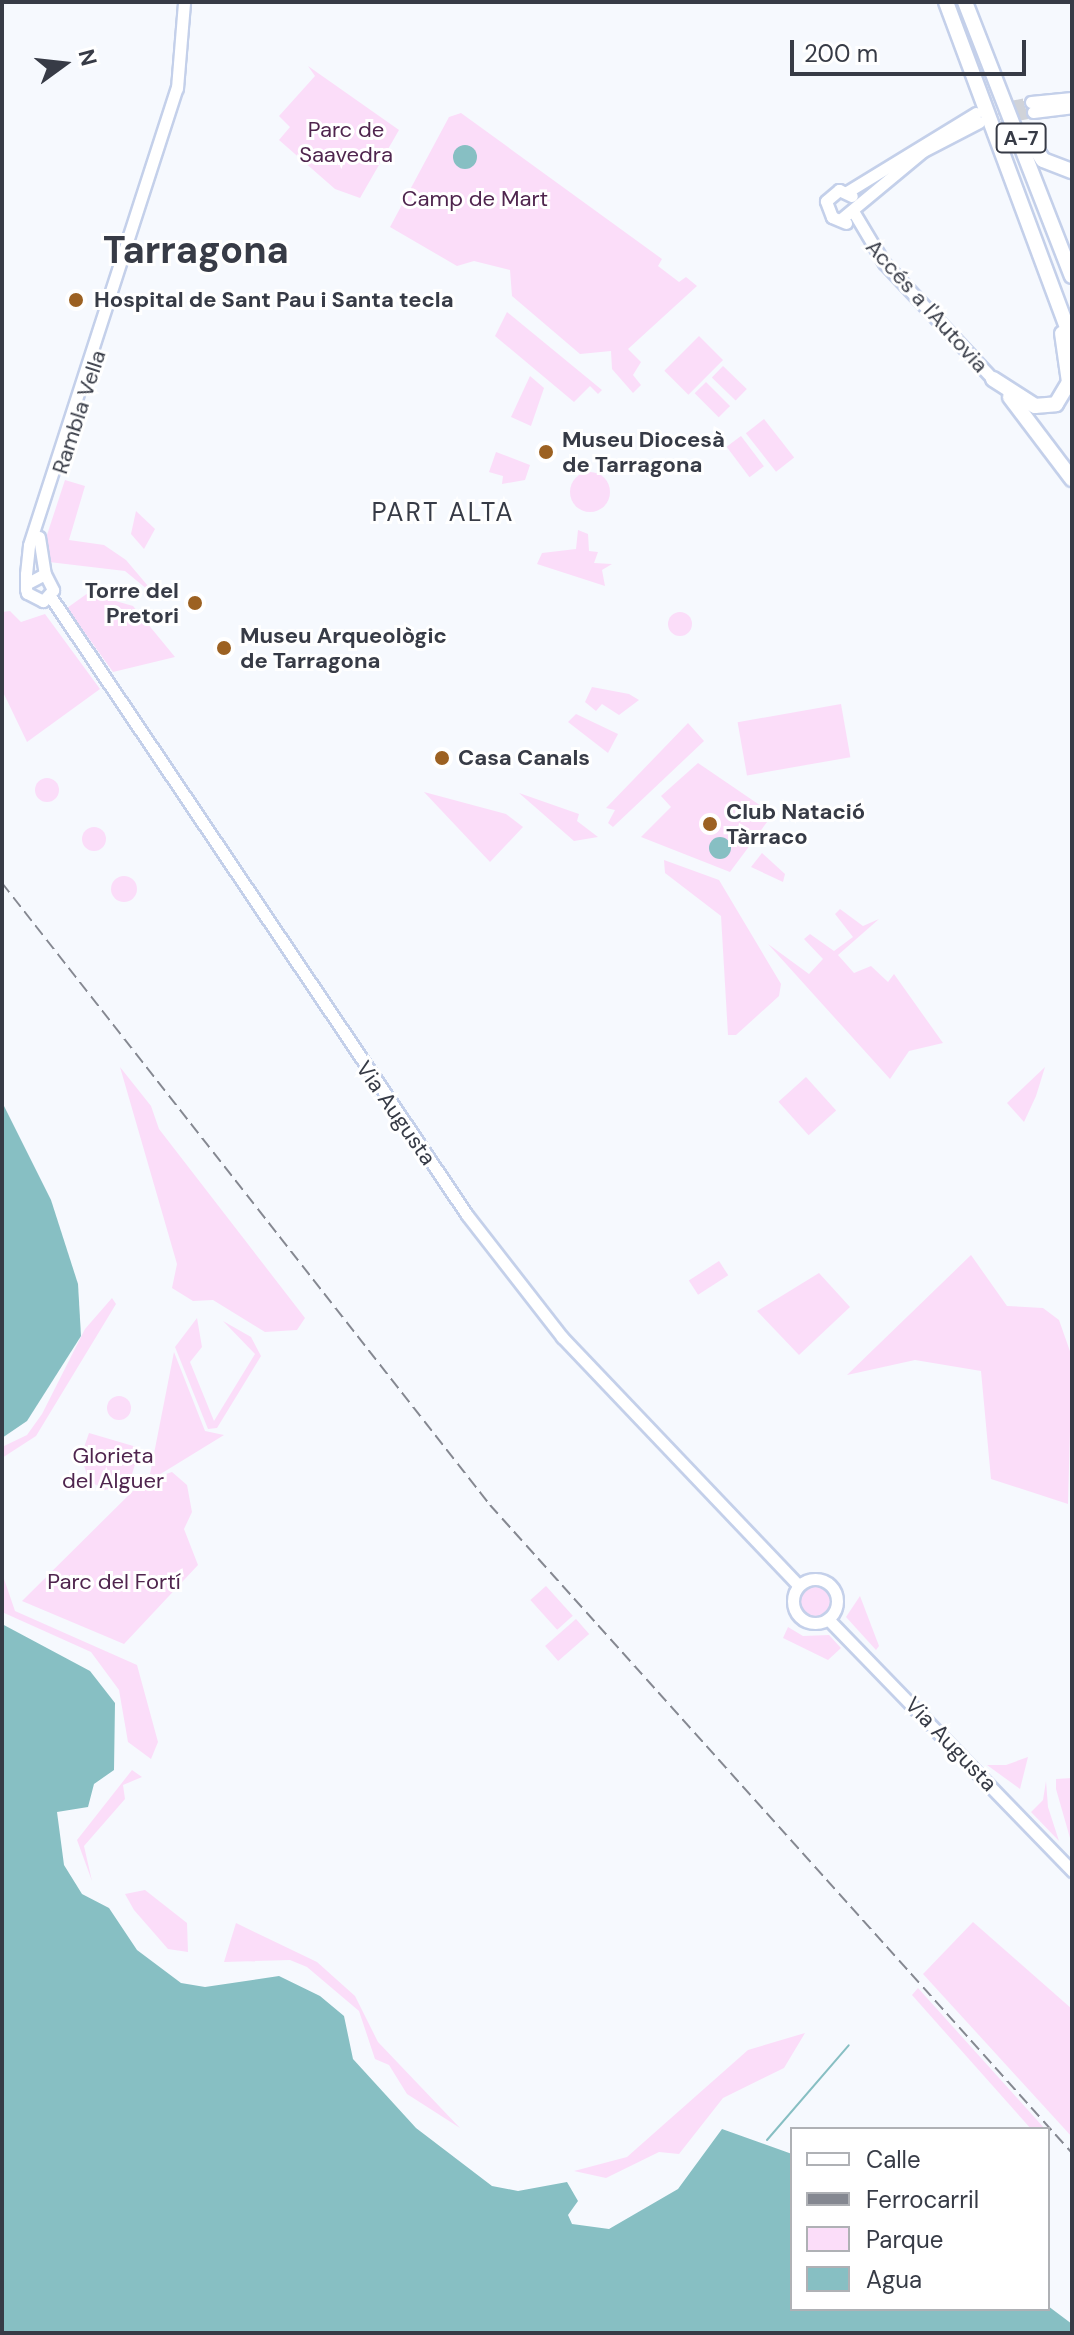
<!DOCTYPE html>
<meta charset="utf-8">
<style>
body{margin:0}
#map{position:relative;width:1074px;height:2335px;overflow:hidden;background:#f6f9fe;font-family:"DM Sans",sans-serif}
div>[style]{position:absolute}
.green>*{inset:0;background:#fbddf9;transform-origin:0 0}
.round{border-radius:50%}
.water>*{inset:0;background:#87bfc3}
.stream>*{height:2px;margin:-1px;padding:0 1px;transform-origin:1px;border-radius:1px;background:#87bfc3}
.secondary-tunnel>*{height:11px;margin-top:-5.5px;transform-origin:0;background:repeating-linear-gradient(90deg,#d0d3d9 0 11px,transparent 0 16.5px)}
.roads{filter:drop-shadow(2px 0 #c4d0ea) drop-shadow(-2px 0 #c4d0ea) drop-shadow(0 2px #c4d0ea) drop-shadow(0 -2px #c4d0ea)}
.secondary>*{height:11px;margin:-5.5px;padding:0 5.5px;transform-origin:5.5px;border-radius:5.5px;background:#fff}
.secondary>.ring{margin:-5.5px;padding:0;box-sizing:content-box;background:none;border:11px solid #fff;border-radius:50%}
.highway>*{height:14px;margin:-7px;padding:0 7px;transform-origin:7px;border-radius:7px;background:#fff}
.rail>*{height:2px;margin-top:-1px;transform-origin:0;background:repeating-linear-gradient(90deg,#858891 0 12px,transparent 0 18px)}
.dots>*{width:22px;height:22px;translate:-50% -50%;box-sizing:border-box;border:4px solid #fff;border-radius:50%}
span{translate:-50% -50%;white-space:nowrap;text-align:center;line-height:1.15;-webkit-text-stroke:6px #fff;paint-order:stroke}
.shield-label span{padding:2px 6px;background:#fff;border:2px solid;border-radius:6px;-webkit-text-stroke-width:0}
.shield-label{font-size:20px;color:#373b46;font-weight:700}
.park-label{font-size:22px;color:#4f254e}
.poi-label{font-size:22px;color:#373b46;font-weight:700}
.left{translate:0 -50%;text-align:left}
.right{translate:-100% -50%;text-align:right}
.street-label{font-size:22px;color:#373b46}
.quarter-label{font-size:26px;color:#373b46;letter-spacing:2px}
.town-label{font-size:38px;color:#373b46;font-weight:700}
.frame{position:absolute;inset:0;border:4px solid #373b46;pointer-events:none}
.legend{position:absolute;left:790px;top:2127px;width:260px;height:184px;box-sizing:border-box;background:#fff;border:2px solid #afb1b5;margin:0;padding:10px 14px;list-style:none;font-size:24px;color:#373b46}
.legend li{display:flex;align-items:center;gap:16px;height:40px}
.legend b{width:40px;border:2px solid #afb1b5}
.north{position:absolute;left:24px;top:24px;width:80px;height:80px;-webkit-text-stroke:6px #fff;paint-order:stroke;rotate:75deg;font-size:22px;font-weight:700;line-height:32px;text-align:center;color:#373b46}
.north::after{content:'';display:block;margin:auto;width:28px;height:36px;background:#373b46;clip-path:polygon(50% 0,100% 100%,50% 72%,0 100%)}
.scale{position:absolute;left:790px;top:40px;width:236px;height:36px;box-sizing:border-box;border:4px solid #373b46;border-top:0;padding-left:10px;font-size:24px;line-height:28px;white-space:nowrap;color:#373b46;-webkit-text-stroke:6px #fff;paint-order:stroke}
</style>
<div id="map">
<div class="green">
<i style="clip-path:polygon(308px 66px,399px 130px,360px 198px,335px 189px,279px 140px,290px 127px,279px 116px,315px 76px)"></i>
<i style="clip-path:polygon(461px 113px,662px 259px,658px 266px,679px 282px,686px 277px,697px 286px,628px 349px,641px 362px,633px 375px,641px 385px,633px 393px,612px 369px,611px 351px,580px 354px,512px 296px,510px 270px,474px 261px,457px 266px,390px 227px,449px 117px)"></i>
<i style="clip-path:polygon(507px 312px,602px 390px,598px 394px,590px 386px,574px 402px,495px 336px)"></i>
<i style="left:699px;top:336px;width:34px;height:49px;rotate:45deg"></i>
<i style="left:723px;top:366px;width:33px;height:16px;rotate:44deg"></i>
<i style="clip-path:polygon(530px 376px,544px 388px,531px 426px,511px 417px)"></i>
<i style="left:706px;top:382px;width:34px;height:16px;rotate:45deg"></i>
<i style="left:764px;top:419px;width:49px;height:23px;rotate:52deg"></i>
<i style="left:741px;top:436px;width:38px;height:18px;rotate:53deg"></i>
<i style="clip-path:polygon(496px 452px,530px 465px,525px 480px,502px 484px,503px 476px,489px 472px)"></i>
<i class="round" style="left:570px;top:472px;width:40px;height:40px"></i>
<i style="clip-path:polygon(65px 480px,85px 486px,69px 540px,104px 545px,126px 560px,159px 599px,125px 571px,49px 562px,44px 544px)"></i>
<i style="clip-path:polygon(136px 511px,155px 529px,144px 549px,131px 534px)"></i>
<i style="clip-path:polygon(578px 530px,588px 534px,589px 551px,598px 552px,594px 563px,612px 564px,602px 570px,605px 586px,537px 564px,542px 553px,576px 549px)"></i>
<i style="clip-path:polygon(88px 593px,133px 606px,175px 657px,113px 672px,67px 608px)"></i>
<i style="clip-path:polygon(10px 611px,21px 622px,45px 614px,100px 689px,27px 742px,2px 690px,2px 612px)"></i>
<i class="round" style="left:668px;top:612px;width:24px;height:24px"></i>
<i style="clip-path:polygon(592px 687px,629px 694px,639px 700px,619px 715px,602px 704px,596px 711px,585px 702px)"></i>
<i style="left:841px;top:704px;width:54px;height:105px;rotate:80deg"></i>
<i style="clip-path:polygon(576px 714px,618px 734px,608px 753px,568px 722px)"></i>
<i style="clip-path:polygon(688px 723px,704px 741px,613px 827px,608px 823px,615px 810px,606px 808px)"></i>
<i style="clip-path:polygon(698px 763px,773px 814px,730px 872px,641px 837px,671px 807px,661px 796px)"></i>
<i class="round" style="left:35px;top:778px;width:24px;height:24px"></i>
<i style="clip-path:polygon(424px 792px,506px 814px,523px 827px,490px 862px)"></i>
<i style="clip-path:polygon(519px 793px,579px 814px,577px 821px,598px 837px,574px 841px)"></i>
<i class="round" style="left:82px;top:827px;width:24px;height:24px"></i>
<i style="clip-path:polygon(762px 853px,785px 874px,783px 882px,751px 867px)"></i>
<i style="clip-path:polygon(664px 860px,719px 880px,781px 984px,779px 996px,736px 1035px,728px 1035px,721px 916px,665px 873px)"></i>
<i class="round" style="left:111px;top:876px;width:26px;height:26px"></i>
<i style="clip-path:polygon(840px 909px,863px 926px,879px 919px,838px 955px,854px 973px,871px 966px,888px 982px,894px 974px,943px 1043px,909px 1051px,890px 1079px,768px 944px,809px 974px,823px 959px,804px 939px,810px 934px,834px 951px,853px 937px,835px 914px)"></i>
<i style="clip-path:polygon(120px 1067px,151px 1106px,159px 1129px,305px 1318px,297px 1330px,265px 1332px,213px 1300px,193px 1301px,172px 1288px,177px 1264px)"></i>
<i style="clip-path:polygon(1045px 1067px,1036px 1096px,1024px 1122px,1007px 1103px)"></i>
<i style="left:806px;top:1077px;width:45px;height:37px;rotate:48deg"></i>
<i style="clip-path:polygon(971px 1255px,1007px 1306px,1043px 1308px,1059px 1320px,1072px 1357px,1068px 1504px,991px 1479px,981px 1371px,915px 1360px,847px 1375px)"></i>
<i style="left:719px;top:1261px;width:17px;height:36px;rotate:57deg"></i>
<i style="clip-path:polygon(819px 1273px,850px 1307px,799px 1355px,757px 1311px)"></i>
<i style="clip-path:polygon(112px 1298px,116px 1304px,36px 1436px,2px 1458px,2px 1447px,27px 1435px,42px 1414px,85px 1329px)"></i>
<i style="clip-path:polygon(197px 1318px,202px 1347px,190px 1362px,214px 1421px,255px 1354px,223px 1321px,251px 1337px,261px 1356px,217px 1428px,208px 1429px,175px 1347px)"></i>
<i style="clip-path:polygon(174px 1352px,205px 1431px,224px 1435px,154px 1478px,172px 1472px,187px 1485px,192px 1512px,184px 1529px,198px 1565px,124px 1644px,22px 1601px,150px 1474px)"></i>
<i class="round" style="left:107px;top:1396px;width:24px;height:24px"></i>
<i style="clip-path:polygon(89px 1433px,140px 1448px,129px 1484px,105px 1490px,89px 1481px,81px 1456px)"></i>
<i style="clip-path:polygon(2px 1573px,15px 1611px,137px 1665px,158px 1742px,151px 1759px,128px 1742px,119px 1690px,91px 1652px,2px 1612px)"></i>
<i class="round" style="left:798px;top:1585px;width:32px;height:32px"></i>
<i style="left:546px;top:1586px;width:40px;height:21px;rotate:48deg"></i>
<i style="clip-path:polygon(860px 1596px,879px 1646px,876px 1650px,846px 1617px)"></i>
<i style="left:576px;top:1619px;width:20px;height:41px;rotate:49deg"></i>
<i style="clip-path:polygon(788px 1627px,803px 1636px,829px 1635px,841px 1648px,828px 1660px,783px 1638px)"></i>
<i style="clip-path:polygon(1028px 1757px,1020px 1789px,987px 1765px,1006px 1765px)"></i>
<i style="clip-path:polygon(132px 1770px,142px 1777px,123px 1785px,125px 1799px,84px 1846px,92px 1881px,77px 1840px)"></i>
<i style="clip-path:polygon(1072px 1778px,1072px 1845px,1056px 1789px,1056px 1779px)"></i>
<i style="clip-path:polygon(1046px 1781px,1048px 1807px,1059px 1841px,1031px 1812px,1043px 1800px)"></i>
<i style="clip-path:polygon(145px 1890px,187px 1923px,188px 1952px,168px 1949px,134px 1910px,125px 1894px)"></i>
<i style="clip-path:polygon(973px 1922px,1072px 2009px,1072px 2137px,923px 1974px)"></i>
<i style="clip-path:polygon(236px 1923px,317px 1962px,355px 1996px,378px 2042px,460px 2128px,407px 2094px,389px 2065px,375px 2059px,359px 2011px,307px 1967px,290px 1960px,224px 1962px)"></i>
<i style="clip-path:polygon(918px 1988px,1045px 2129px,1031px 2129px,912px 1995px)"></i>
<i style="clip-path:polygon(805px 2033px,784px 2068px,723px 2098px,679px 2154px,659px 2152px,606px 2178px,574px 2171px,627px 2157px,748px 2050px)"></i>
</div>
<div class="water">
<i class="round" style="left:453px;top:145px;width:24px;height:24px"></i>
<i class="round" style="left:709px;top:837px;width:22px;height:22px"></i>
<i style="clip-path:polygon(2px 1102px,51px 1200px,78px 1284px,81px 1336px,27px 1421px,2px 1438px)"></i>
<i style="clip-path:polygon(2px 1624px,90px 1671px,115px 1703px,114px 1770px,94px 1784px,88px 1807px,57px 1812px,64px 1865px,82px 1894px,109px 1908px,137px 1950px,181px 1983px,205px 1987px,279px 1976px,320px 1996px,344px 2016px,353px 2059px,416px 2128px,492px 2186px,518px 2191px,567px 2182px,578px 2201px,568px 2215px,572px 2224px,609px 2229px,678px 2189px,722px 2129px,792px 2154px,792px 2309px,1048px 2306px,1072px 2324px,1072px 2333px,2px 2333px)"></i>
</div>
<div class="stream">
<i style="left:767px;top:2140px;width:125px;rotate:-49.2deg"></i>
</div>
<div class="secondary-tunnel">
<i style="left:981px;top:112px;width:51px;rotate:-11.3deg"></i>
<i style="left:984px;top:121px;width:50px;rotate:-10.4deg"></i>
</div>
<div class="roads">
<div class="secondary">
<i style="left:1031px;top:102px;width:41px;rotate:-5.6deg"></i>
<i style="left:1033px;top:112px;width:39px;rotate:-7deg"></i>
<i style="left:847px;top:192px;width:151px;rotate:-31.5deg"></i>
<i style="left:853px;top:211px;width:61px;rotate:59.2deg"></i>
<i style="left:884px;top:263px;width:159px;rotate:46.8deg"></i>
<i style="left:840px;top:220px;width:108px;rotate:-39.7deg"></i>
<i style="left:923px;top:151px;width:63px;rotate:-27.4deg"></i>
<i style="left:846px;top:223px;width:15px;rotate:-157deg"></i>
<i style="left:832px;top:217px;width:17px;rotate:-111deg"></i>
<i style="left:826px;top:201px;width:17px;rotate:-40deg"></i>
<i style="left:839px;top:190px;width:14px;rotate:25deg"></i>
<i style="left:39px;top:537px;width:37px;rotate:81deg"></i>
<i style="left:26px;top:584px;width:21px;rotate:-28deg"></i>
<i style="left:45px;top:574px;width:18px;rotate:63deg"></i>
<i style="left:53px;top:590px;width:15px;rotate:132deg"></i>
<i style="left:43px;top:601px;width:18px;rotate:-153deg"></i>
<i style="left:27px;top:593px;width:4px;rotate:-104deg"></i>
<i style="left:26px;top:589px;width:15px;rotate:-90deg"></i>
<i style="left:26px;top:574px;width:29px;rotate:-84deg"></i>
<i style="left:29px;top:545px;width:480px;rotate:-72.1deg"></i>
<i style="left:177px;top:88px;width:86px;rotate:-85.3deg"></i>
<i style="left:50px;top:596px;width:746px;rotate:56.03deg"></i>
<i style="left:467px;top:1215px;width:155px;rotate:52.1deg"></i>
<i style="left:562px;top:1337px;width:342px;rotate:46.4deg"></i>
<i class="ring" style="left:793px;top:1579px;width:33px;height:33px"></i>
<i style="left:828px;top:1619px;width:351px;rotate:45.9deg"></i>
</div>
<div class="highway">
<i style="left:946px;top:2px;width:362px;rotate:69.6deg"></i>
<i style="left:965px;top:2px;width:294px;rotate:68.7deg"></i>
<i style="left:1028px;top:137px;width:27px;rotate:57deg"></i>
<i style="left:1043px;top:160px;width:31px;rotate:21deg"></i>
<i style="left:993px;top:379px;width:50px;rotate:32.7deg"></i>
<i style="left:1035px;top:406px;width:21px;rotate:-5deg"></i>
<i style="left:1056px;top:404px;width:26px;rotate:-59deg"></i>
<i style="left:1069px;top:382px;width:49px;rotate:-98.1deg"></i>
<i style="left:1010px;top:397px;width:103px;rotate:52.9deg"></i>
</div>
</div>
<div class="rail">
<i style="left:2px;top:883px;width:791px;rotate:51.88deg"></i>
<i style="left:490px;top:1505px;width:871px;rotate:48.07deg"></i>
</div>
<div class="dots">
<i style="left:76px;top:300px;background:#9c6122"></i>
<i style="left:546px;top:452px;background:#9c6122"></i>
<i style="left:195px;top:603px;background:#9c6122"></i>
<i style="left:224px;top:648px;background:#9c6122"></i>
<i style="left:442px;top:758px;background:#9c6122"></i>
<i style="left:710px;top:824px;background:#9c6122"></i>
</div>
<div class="shield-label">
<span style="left:1021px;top:138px">A-7</span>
</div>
<div class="park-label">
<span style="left:346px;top:142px">Parc de<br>Saavedra</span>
<span style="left:475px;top:199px">Camp de Mart</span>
<span style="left:113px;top:1468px">Glorieta<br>del Alguer</span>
<span style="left:114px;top:1582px">Parc del Fortí</span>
</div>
<div class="poi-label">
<span class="left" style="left:94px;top:300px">Hospital de Sant Pau i Santa tecla</span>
<span class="left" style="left:562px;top:452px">Museu Diocesà<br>de Tarragona</span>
<span class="right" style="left:179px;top:603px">Torre del<br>Pretori</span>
<span class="left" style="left:240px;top:648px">Museu Arqueològic<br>de Tarragona</span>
<span class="left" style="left:458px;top:758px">Casa Canals</span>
<span class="left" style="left:726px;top:824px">Club Natació<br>Tàrraco</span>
</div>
<div class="street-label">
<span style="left:927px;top:306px;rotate:48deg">Accés a l'Autovia</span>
<span style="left:79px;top:412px;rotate:-72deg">Rambla Vella</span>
<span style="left:396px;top:1113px;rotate:55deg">Via Augusta</span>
<span style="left:951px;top:1744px;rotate:46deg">Via Augusta</span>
</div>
<div class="quarter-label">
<span style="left:443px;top:513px">PART ALTA</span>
</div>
<div class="town-label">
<span style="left:196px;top:251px">Tarragona</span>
</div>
<div class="frame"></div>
<ul class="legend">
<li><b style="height:10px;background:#fff"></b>Calle</li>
<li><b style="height:10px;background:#858891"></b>Ferrocarril</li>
<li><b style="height:22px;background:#fbddf9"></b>Parque</li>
<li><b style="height:22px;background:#87bfc3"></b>Agua</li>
</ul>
<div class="north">N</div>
<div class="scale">200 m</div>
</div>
